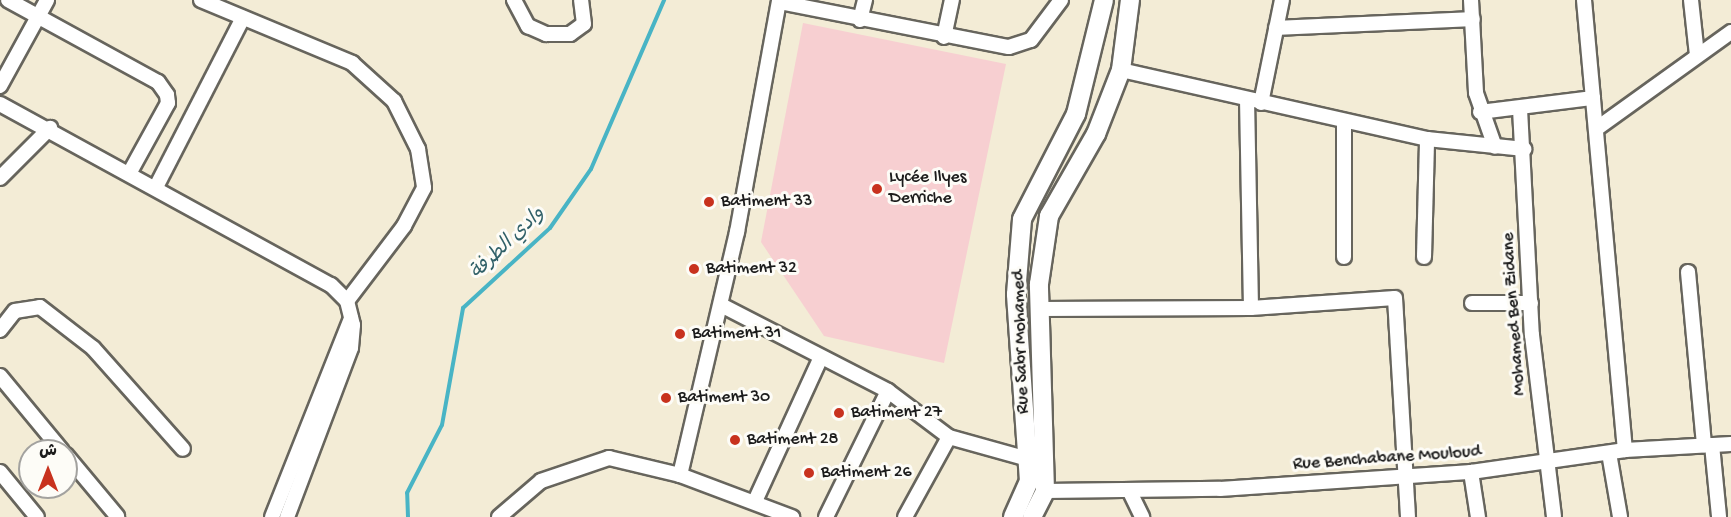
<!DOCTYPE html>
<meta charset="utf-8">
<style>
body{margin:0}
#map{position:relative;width:1731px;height:517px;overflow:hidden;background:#f3ecd6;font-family:"Gochi Hand","Playpen Sans Arabic",sans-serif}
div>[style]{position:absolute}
.built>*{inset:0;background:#f7cfd1}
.stream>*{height:4px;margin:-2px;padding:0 2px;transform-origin:2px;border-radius:2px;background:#48b4c5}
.roads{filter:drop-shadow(2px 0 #67655d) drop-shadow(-2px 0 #67655d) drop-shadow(0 2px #67655d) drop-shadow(0 -2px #67655d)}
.minor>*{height:14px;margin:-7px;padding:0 7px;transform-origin:7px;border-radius:7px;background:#fff}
.secondary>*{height:18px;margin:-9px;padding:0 9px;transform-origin:9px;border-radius:9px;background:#fff}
.dots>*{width:16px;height:16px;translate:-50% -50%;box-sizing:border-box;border:3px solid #fdfcf7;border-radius:50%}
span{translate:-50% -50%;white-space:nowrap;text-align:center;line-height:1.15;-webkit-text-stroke:6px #fdfcf7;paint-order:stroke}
.poi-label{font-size:18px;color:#1c1c1c}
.left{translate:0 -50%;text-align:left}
.street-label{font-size:18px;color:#1c1c1c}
.water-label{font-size:20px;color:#306068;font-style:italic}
.north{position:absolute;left:18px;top:439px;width:60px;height:60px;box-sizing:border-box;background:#fdfcf7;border:2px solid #a3a29f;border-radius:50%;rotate:0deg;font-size:16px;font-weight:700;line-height:24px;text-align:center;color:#1c1c1c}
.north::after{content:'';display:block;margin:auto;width:21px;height:27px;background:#c8321e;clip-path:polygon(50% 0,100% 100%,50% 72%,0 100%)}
</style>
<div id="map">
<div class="built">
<i style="clip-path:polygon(803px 23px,1006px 64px,944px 363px,824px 336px,761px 242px)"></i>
</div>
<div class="stream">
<i style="left:408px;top:517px;width:24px;rotate:-92deg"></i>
<i style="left:407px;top:493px;width:76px;rotate:-62.8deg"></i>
<i style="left:442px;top:425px;width:119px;rotate:-79.8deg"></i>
<i style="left:463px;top:308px;width:118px;rotate:-42.6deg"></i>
<i style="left:550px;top:228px;width:72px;rotate:-55.2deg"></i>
<i style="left:591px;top:169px;width:184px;rotate:-66.6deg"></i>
</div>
<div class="roads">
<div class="minor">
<i style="left:8px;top:0;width:171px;rotate:28.7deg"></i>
<i style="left:158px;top:82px;width:16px;rotate:55deg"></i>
<i style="left:167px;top:95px;width:8px;rotate:83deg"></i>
<i style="left:168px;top:103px;width:79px;rotate:118.8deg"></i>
<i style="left:201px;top:0;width:164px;rotate:22.6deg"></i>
<i style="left:352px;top:63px;width:57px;rotate:42.1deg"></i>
<i style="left:394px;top:101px;width:54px;rotate:63.4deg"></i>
<i style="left:418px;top:149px;width:39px;rotate:81deg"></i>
<i style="left:424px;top:188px;width:43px;rotate:117.8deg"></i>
<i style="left:404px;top:226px;width:94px;rotate:127.2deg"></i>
<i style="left:514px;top:0;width:30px;rotate:62deg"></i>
<i style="left:528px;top:26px;width:20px;rotate:24deg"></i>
<i style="left:546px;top:34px;width:24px"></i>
<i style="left:570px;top:34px;width:17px;rotate:-36deg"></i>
<i style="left:584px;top:24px;width:24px;rotate:-97deg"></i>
<i style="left:1471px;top:0;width:93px;rotate:86.9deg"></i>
<i style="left:1476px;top:93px;width:57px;rotate:70.6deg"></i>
<i style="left:1584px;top:0;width:452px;rotate:84.8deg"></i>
<i style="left:1691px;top:0;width:55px;rotate:83.8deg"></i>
<i style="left:779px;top:2px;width:234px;rotate:11.1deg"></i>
<i style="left:1009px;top:47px;width:23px;rotate:-18deg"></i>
<i style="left:1031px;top:40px;width:50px;rotate:-53.1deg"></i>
<i style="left:860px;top:20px;width:21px;rotate:-76deg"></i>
<i style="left:1276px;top:28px;width:197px;rotate:-2.6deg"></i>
<i style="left:944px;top:37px;width:38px;rotate:-78deg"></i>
<i style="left:1121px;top:70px;width:314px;rotate:12.7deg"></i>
<i style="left:1427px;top:139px;width:98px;rotate:5.9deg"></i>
<i style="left:0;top:86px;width:98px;rotate:-61.3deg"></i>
<i style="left:1247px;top:99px;width:209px;rotate:88.9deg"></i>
<i style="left:1261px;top:103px;width:105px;rotate:-78.5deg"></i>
<i style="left:0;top:104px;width:377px;rotate:28.7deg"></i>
<i style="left:331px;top:285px;width:23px;rotate:45deg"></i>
<i style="left:347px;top:301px;width:25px;rotate:76deg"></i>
<i style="left:353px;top:325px;width:23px;rotate:95deg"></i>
<i style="left:351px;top:348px;width:181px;rotate:110.7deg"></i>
<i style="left:1520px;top:109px;width:226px;rotate:87deg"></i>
<i style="left:1532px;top:335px;width:183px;rotate:83.1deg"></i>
<i style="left:1480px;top:112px;width:114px;rotate:-7.1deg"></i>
<i style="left:1344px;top:122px;width:135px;rotate:90deg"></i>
<i style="left:1596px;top:129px;width:166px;rotate:-35.7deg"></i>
<i style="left:0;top:178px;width:71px;rotate:-45deg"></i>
<i style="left:156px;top:187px;width:190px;rotate:-62.8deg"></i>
<i style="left:1424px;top:257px;width:118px;rotate:-88.5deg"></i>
<i style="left:1688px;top:272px;width:174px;rotate:84.7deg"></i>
<i style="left:1472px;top:303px;width:59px"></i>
<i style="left:721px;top:305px;width:188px;rotate:27.2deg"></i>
<i style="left:888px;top:391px;width:76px;rotate:37deg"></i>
<i style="left:949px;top:437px;width:82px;rotate:15.6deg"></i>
<i style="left:1040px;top:309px;width:211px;rotate:-0.3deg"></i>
<i style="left:1251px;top:308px;width:144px;rotate:-4deg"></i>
<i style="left:1395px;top:298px;width:219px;rotate:86.6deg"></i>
<i style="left:0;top:330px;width:24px;rotate:-52deg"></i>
<i style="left:15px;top:311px;width:25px;rotate:-9deg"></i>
<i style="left:40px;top:307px;width:67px;rotate:37.7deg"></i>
<i style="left:93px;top:348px;width:135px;rotate:48.3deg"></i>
<i style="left:0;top:376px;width:97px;rotate:50.4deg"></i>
<i style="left:1712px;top:445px;width:72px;rotate:84.4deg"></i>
<i style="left:1609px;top:453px;width:65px;rotate:80.2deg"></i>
<i style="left:66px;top:455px;width:80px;rotate:50.1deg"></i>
<i style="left:0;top:472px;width:58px;rotate:50.6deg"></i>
<i style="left:1471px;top:472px;width:46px;rotate:81.2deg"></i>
<i style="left:680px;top:475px;width:250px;rotate:-76.8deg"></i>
<i style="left:737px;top:232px;width:236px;rotate:-79.7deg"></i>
<i style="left:1045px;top:491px;width:175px;rotate:-0.7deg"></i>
<i style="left:1220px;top:489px;width:252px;rotate:-3.9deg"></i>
<i style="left:1471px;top:472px;width:156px;rotate:-8.1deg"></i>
<i style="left:1625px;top:450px;width:106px;rotate:-3.2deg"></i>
<i style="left:1130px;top:492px;width:28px;rotate:64deg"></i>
<i style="left:756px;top:499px;width:154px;rotate:-65.4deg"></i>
<i style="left:272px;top:517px;width:214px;rotate:-68.3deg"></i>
<i style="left:499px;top:517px;width:55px;rotate:-40.6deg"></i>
<i style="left:541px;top:481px;width:72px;rotate:-18.7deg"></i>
<i style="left:609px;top:458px;width:73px;rotate:13.5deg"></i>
<i style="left:680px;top:475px;width:120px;rotate:20.6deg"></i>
<i style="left:826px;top:517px;width:140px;rotate:-63.8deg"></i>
<i style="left:905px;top:517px;width:91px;rotate:-61.2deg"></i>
</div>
<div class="secondary">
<i style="left:1013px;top:517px;width:39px;rotate:-66deg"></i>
<i style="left:1029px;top:481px;width:187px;rotate:-94deg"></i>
<i style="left:1016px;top:294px;width:75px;rotate:-85.4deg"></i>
<i style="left:1022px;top:219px;width:118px;rotate:-62.8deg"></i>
<i style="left:1076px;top:114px;width:117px;rotate:-76.2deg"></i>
<i style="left:1032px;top:517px;width:29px;rotate:-63deg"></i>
<i style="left:1045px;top:491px;width:207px;rotate:-91.7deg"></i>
<i style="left:1039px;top:284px;width:69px;rotate:-81.6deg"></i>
<i style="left:1049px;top:216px;width:95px;rotate:-60.2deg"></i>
<i style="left:1096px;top:134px;width:69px;rotate:-68.7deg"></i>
<i style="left:1121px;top:70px;width:71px;rotate:-82.7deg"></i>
</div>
</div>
<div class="dots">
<i style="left:877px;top:189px;background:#c8321e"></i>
<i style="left:709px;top:202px;background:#c8321e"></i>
<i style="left:694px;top:269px;background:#c8321e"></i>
<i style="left:680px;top:334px;background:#c8321e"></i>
<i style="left:666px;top:398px;background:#c8321e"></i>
<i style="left:839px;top:413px;background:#c8321e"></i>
<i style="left:735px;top:440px;background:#c8321e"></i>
<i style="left:809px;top:473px;background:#c8321e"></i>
</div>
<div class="poi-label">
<span class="left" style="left:889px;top:189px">Lycée Ilyes<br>Derriche</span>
<span class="left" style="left:721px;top:202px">Batiment 33</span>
<span class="left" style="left:706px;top:269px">Batiment 32</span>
<span class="left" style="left:692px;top:334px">Batiment 31</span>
<span class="left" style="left:678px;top:398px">Batiment 30</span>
<span class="left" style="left:851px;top:413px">Batiment 27</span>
<span class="left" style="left:747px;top:440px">Batiment 28</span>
<span class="left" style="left:821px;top:473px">Batiment 26</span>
</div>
<div class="street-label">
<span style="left:1515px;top:314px;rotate:-94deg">Mohamed Ben Zidane</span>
<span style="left:1022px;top:342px;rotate:-92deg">Rue Sabr Mohamed</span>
<span style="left:1387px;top:459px;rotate:-4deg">Rue Benchabane Mouloud</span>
</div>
<div class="water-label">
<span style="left:508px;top:244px;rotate:-44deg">وادي الطرفة</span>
</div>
<div class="north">ش</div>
</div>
